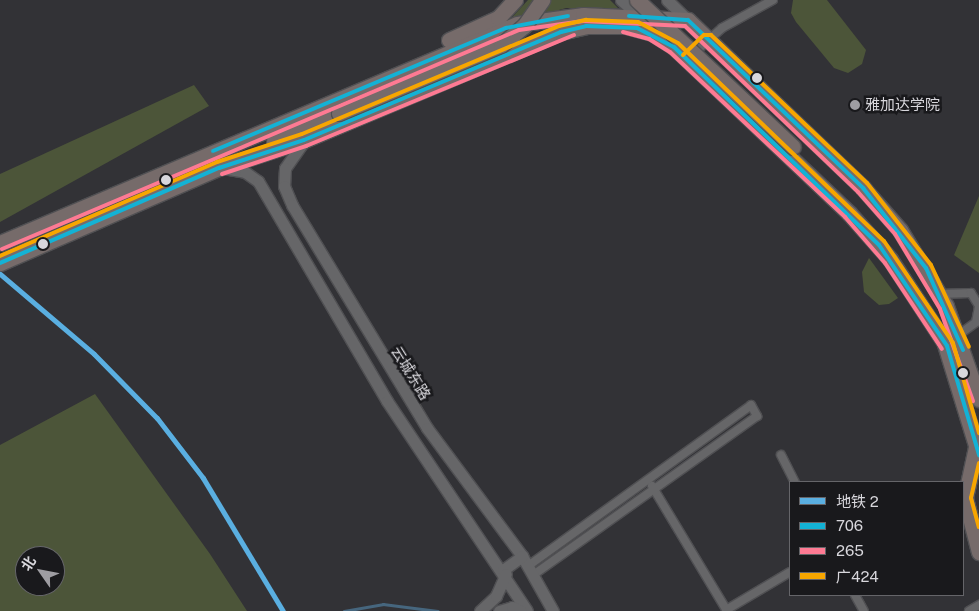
<!DOCTYPE html>
<meta charset="utf-8">
<style>
body{margin:0}
#map{position:relative;width:979px;height:611px;overflow:hidden;background:#323236;font-family:"Public Sans","Noto Sans SC",sans-serif}
div>[style]{position:absolute}
.green>*{inset:0;background:#4c5539}
.stream>*{height:2.5px;margin:-1.25px;padding:0 1.25px;transform-origin:1.25px;border-radius:1.25px;background:#46667e}
.roads{filter:drop-shadow(1px 0 #505053) drop-shadow(-1px 0 #505053) drop-shadow(0 1px #505053) drop-shadow(0 -1px #505053)}
.street>*{height:8px;margin:-4px;padding:0 4px;transform-origin:4px;border-radius:4px;background:#666668}
.secondary>*{height:11px;margin:-5.5px;padding:0 5.5px;transform-origin:5.5px;border-radius:5.5px;background:#666668}
.highway>*{height:15px;margin:-7.5px;padding:0 7.5px;transform-origin:7.5px;border-radius:7.5px;background:#766b6a}
.bridges{filter:drop-shadow(1px 0 #505053) drop-shadow(-1px 0 #505053) drop-shadow(0 1px #505053) drop-shadow(0 -1px #505053)}
.highway-bridge>*{height:15px;margin:-7.5px;padding:0 7.5px;transform-origin:7.5px;border-radius:7.5px;background:#766b6a}
.bus-1>*{height:4px;margin:-2px;padding:0 2px;transform-origin:2px;border-radius:2px;background:#13b2d5}
.bus-2>*{height:4px;margin:-2px;padding:0 2px;transform-origin:2px;border-radius:2px;background:#fe7a93}
.bus-3>*{height:4px;margin:-2px;padding:0 2px;transform-origin:2px;border-radius:2px;background:#f7a600}
.metro-1>*{height:5px;margin:-2.5px;padding:0 2.5px;transform-origin:2.5px;border-radius:2.5px;background:#5aafe1}
.dots>*{width:14px;height:14px;translate:-50% -50%;box-sizing:border-box;border:2px solid #19191c;border-radius:50%}
span{translate:-50% -50%;white-space:nowrap;text-align:center;line-height:1.15;-webkit-text-stroke:5px #19191c;paint-order:stroke}
.poi-label{font-size:15px;color:#d8d7dc}
.left{translate:0 -50%;text-align:left}
.street-label{font-size:15px;color:#d8d7dc}
.legend{position:absolute;left:789px;top:481px;width:175px;height:115px;box-sizing:border-box;background:#19191c;border:1px solid #656569;margin:0;padding:6px 9px;list-style:none;font-size:15px;color:#d8d7dc}
.legend li{display:flex;align-items:center;gap:10px;height:25px}
.legend b{width:25px;border:1px solid #656569}
.north{position:absolute;left:15px;top:546px;width:50px;height:50px;box-sizing:border-box;background:#19191c;border:1px solid #656569;border-radius:50%;rotate:303deg;font-size:14px;font-weight:700;line-height:20px;text-align:center;color:#d8d7dc}
.north::after{content:'';display:block;margin:auto;width:18px;height:22px;background:#9e9da2;clip-path:polygon(50% 0,100% 100%,50% 72%,0 100%)}
</style>
<div id="map">
<div class="green">
<i style="clip-path:polygon(528px 0,610px 0,618px 8px,566px 8px,504px 26px)"></i>
<i style="clip-path:polygon(793px 0,827px 0,866px 50px,862px 64px,848px 73px,834px 68px,796px 22px,791px 13px)"></i>
<i style="clip-path:polygon(194px 85px,209px 106px,0 222px,0 174px)"></i>
<i style="clip-path:polygon(979px 196px,979px 273px,954px 255px)"></i>
<i style="clip-path:polygon(869px 258px,898px 298px,889px 304px,879px 305px,864px 292px,862px 272px)"></i>
<i style="clip-path:polygon(evenodd,95px 394px,210px 554px,247px 611px,0 611px,0 445px,95px 394px,25px 556px,55px 556px,55px 586px,25px 586px,25px 556px)"></i>
</div>
<div class="stream">
<i style="left:344px;top:611px;width:40px;rotate:-10deg"></i>
<i style="left:383px;top:604px;width:55px;rotate:7.3deg"></i>
</div>
<div class="roads">
<div class="street">
<i style="left:692px;top:55px;width:40px;rotate:-42deg"></i>
<i style="left:722px;top:28px;width:58px;rotate:-28.8deg"></i>
<i style="left:939px;top:294px;width:32px;rotate:-2deg"></i>
<i style="left:971px;top:293px;width:15px;rotate:58deg"></i>
<i style="left:957px;top:336px;width:24px;rotate:-36deg"></i>
<i style="left:976px;top:322px;width:16px;rotate:-79deg"></i>
<i style="left:781px;top:455px;width:30px;rotate:63deg"></i>
<i style="left:652px;top:486px;width:146px;rotate:59deg"></i>
<i style="left:528px;top:566px;width:275px;rotate:-35.8deg"></i>
<i style="left:751px;top:405px;width:13px;rotate:61deg"></i>
<i style="left:757px;top:416px;width:275px;rotate:144.6deg"></i>
<i style="left:855px;top:595px;width:18px;rotate:61deg"></i>
<i style="left:726px;top:610px;width:74px;rotate:-30.7deg"></i>
<i style="left:969px;top:611px;width:12px;rotate:-31deg"></i>
</div>
<div class="secondary">
<i style="left:621px;top:0;width:28px;rotate:42deg"></i>
<i style="left:667px;top:0;width:29px;rotate:44deg"></i>
<i style="left:304px;top:141px;width:33px;rotate:125deg"></i>
<i style="left:285px;top:168px;width:18px;rotate:93deg"></i>
<i style="left:284px;top:186px;width:21px;rotate:67deg"></i>
<i style="left:292px;top:205px;width:261px;rotate:58.8deg"></i>
<i style="left:427px;top:428px;width:159px;rotate:53.4deg"></i>
<i style="left:522px;top:556px;width:63px;rotate:60.6deg"></i>
<i style="left:223px;top:168px;width:22px;rotate:10deg"></i>
<i style="left:245px;top:172px;width:16px;rotate:35deg"></i>
<i style="left:258px;top:181px;width:255px;rotate:59.6deg"></i>
<i style="left:387px;top:401px;width:252px;rotate:56.3deg"></i>
<i style="left:503px;top:570px;width:24px;rotate:-36deg"></i>
<i style="left:480px;top:611px;width:22px;rotate:-43deg"></i>
<i style="left:496px;top:596px;width:24px;rotate:-66deg"></i>
<i style="left:499px;top:611px;width:14px;rotate:-17deg"></i>
<i style="left:512px;top:607px;width:10px;rotate:24deg"></i>
</div>
<div class="highway">
<i style="left:449px;top:40px;width:54px;rotate:-24.2deg"></i>
<i style="left:498px;top:18px;width:25px;rotate:-47deg"></i>
<i style="left:274px;top:141px;width:71px;rotate:-23.3deg"></i>
<i style="left:0;top:243px;width:561px;rotate:-22.96deg"></i>
<i style="left:517px;top:24px;width:67px;rotate:-7.8deg"></i>
<i style="left:583px;top:15px;width:105px;rotate:2.7deg"></i>
<i style="left:688px;top:20px;width:243px;rotate:43.8deg"></i>
<i style="left:863px;top:188px;width:56px;rotate:48.6deg"></i>
<i style="left:900px;top:230px;width:89px;rotate:58.8deg"></i>
<i style="left:946px;top:306px;width:99px;rotate:70.5deg"></i>
<i style="left:0;top:263px;width:239px;rotate:-23.5deg"></i>
<i style="left:219px;top:168px;width:89px;rotate:-18.2deg"></i>
<i style="left:304px;top:140px;width:279px;rotate:-22.8deg"></i>
<i style="left:561px;top:32px;width:26px;rotate:-13deg"></i>
<i style="left:586px;top:26px;width:40px"></i>
<i style="left:626px;top:26px;width:27px;rotate:15deg"></i>
<i style="left:652px;top:33px;width:26px;rotate:32deg"></i>
<i style="left:674px;top:47px;width:241px;rotate:43.5deg"></i>
<i style="left:849px;top:213px;width:62px;rotate:48.3deg"></i>
<i style="left:890px;top:259px;width:104px;rotate:56.8deg"></i>
<i style="left:943px;top:338px;width:122px;rotate:72.9deg"></i>
<i style="left:976px;top:447px;width:52px;rotate:102.2deg"></i>
<i style="left:965px;top:498px;width:56px;rotate:75.5deg"></i>
</div>
</div>
<div class="bridges">
<div class="highway-bridge">
<i style="left:637px;top:0;width:214px;rotate:43.3deg"></i>
<i style="left:339px;top:113px;width:176px;rotate:-22.8deg"></i>
<i style="left:501px;top:45px;width:30px;rotate:-40deg"></i>
<i style="left:524px;top:26px;width:32px;rotate:-55deg"></i>
</div>
</div>
<div class="bus-1">
<i style="left:629px;top:16px;width:59px;rotate:3.9deg"></i>
<i style="left:688px;top:20px;width:243px;rotate:43.8deg"></i>
<i style="left:863px;top:188px;width:102px;rotate:51.8deg"></i>
<i style="left:926px;top:268px;width:90px;rotate:65.7deg"></i>
<i style="left:213px;top:151px;width:318px;rotate:-22.8deg"></i>
<i style="left:506px;top:28px;width:63px;rotate:-11deg"></i>
<i style="left:0;top:263px;width:239px;rotate:-23.5deg"></i>
<i style="left:219px;top:168px;width:89px;rotate:-18.2deg"></i>
<i style="left:304px;top:140px;width:279px;rotate:-22.8deg"></i>
<i style="left:561px;top:32px;width:26px;rotate:-13deg"></i>
<i style="left:586px;top:26px;width:51px;rotate:2.2deg"></i>
<i style="left:637px;top:28px;width:42px;rotate:27.2deg"></i>
<i style="left:674px;top:47px;width:285px;rotate:44deg"></i>
<i style="left:879px;top:245px;width:122px;rotate:56deg"></i>
<i style="left:947px;top:346px;width:114px;rotate:73.6deg"></i>
</div>
<div class="bus-2">
<i style="left:623px;top:32px;width:27px;rotate:15deg"></i>
<i style="left:649px;top:39px;width:25px;rotate:32deg"></i>
<i style="left:670px;top:52px;width:241px;rotate:43.3deg"></i>
<i style="left:845px;top:217px;width:61px;rotate:49deg"></i>
<i style="left:885px;top:263px;width:103px;rotate:56.5deg"></i>
<i style="left:222px;top:174px;width:89px;rotate:-18.4deg"></i>
<i style="left:306px;top:146px;width:290px;rotate:-22.5deg"></i>
<i style="left:2px;top:249px;width:561px;rotate:-22.96deg"></i>
<i style="left:519px;top:30px;width:65px;rotate:-8deg"></i>
<i style="left:583px;top:21px;width:102px;rotate:2.8deg"></i>
<i style="left:685px;top:26px;width:240px;rotate:43.8deg"></i>
<i style="left:858px;top:192px;width:56px;rotate:48.6deg"></i>
<i style="left:895px;top:234px;width:87px;rotate:59deg"></i>
<i style="left:940px;top:309px;width:98px;rotate:70.3deg"></i>
</div>
<div class="bus-3">
<i style="left:683px;top:55px;width:29px;rotate:-44deg"></i>
<i style="left:704px;top:35px;width:7px"></i>
<i style="left:711px;top:35px;width:215px;rotate:43.5deg"></i>
<i style="left:867px;top:183px;width:104px;rotate:52deg"></i>
<i style="left:931px;top:265px;width:90px;rotate:65.1deg"></i>
<i style="left:0;top:256px;width:236px;rotate:-23.4deg"></i>
<i style="left:217px;top:162px;width:89px;rotate:-18.2deg"></i>
<i style="left:302px;top:134px;width:279px;rotate:-22.8deg"></i>
<i style="left:559px;top:26px;width:28px;rotate:-13deg"></i>
<i style="left:586px;top:20px;width:52px;rotate:2.2deg"></i>
<i style="left:638px;top:22px;width:45px;rotate:27.7deg"></i>
<i style="left:678px;top:43px;width:286px;rotate:43.9deg"></i>
<i style="left:884px;top:241px;width:123px;rotate:55.9deg"></i>
<i style="left:953px;top:343px;width:94px;rotate:73.9deg"></i>
<i style="left:979px;top:463px;width:36px;rotate:103deg"></i>
<i style="left:971px;top:498px;width:30px;rotate:75deg"></i>
</div>
<div class="metro-1">
<i style="left:0;top:274px;width:123px;rotate:40.4deg"></i>
<i style="left:94px;top:354px;width:90px;rotate:45.5deg"></i>
<i style="left:157px;top:418px;width:76px;rotate:52.5deg"></i>
<i style="left:203px;top:478px;width:155px;rotate:59deg"></i>
</div>
<div class="dots">
<i style="left:757px;top:78px;background:#d8d7dc"></i>
<i style="left:855px;top:105px;background:#9e9da2"></i>
<i style="left:166px;top:180px;background:#d8d7dc"></i>
<i style="left:43px;top:244px;background:#d8d7dc"></i>
<i style="left:963px;top:373px;background:#d8d7dc"></i>
</div>
<div class="poi-label">
<span class="left" style="left:865px;top:105px">雅加达学院</span>
</div>
<div class="street-label">
<span style="left:411px;top:373px;rotate:58deg">云城东路</span>
</div>
<ul class="legend">
<li><b style="height:6px;background:#5aafe1"></b>地铁 2</li>
<li><b style="height:6px;background:#13b2d5"></b>706</li>
<li><b style="height:6px;background:#fe7a93"></b>265</li>
<li><b style="height:6px;background:#f7a600"></b>广424</li>
</ul>
<div class="north">北</div>
</div>
